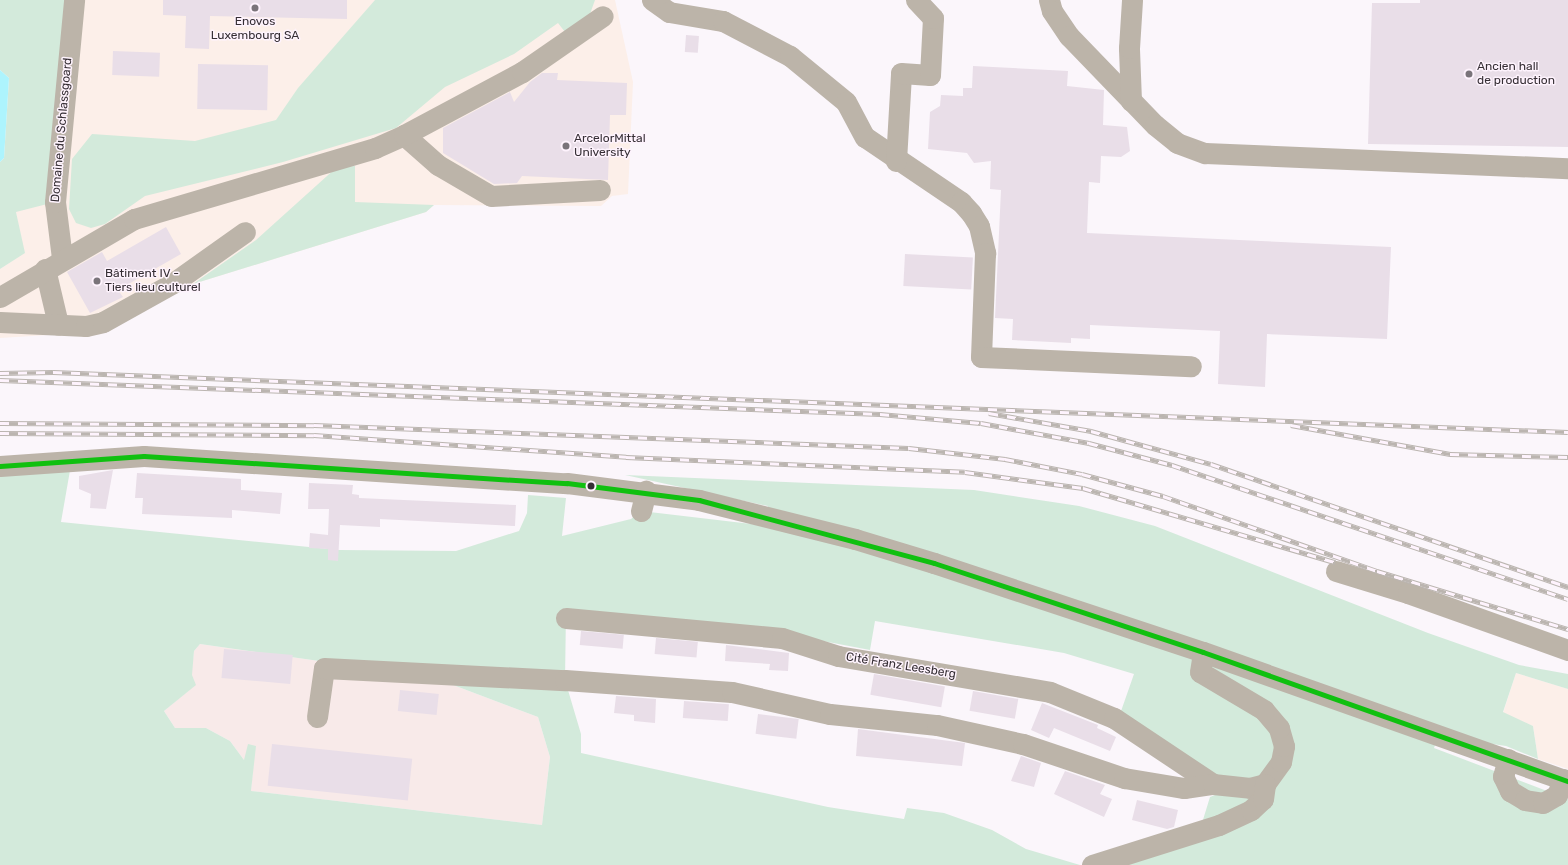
<!DOCTYPE html>
<meta charset="utf-8">
<style>
body{margin:0}
#map{position:relative;width:1568px;height:865px;overflow:hidden;background:#fbf6fb;font-family:Rubik,sans-serif}
div>[style]{position:absolute}
.commercial>*{inset:0;background:#fcefe9}
.industrial>*{inset:0;background:#f8eae9}
.green>*{inset:0;background:#d3eadb}
.water>*{inset:0;background:#adf4fd}
.building>*{inset:0;background:#e9dee8;transform-origin:0 0}
.minor>*{height:21px;margin:-10.5px;padding:0 10.5px;transform-origin:10.5px;border-radius:10.5px;background:#bcb4a9}
.rail>*{height:4.5px;margin-top:-2.25px;transform-origin:0;background:repeating-linear-gradient(90deg,#fef3fd 0 9px,#bbb5b0 0 18px);box-sizing:border-box;border-block:1px solid #bbb5b0}
.bus-1>*{height:5px;margin:-2.5px;padding:0 2.5px;transform-origin:2.5px;border-radius:2.5px;background:#10c010}
.dots>*{width:11px;height:11px;translate:-50% -50%;box-sizing:border-box;border:2px solid #fef3fd;border-radius:50%}
span{translate:-50% -50%;white-space:nowrap;text-align:center;line-height:1.15;-webkit-text-stroke:3px #fef3fd;paint-order:stroke}
.poi-label{font-size:12px;color:#352e34}
.left{translate:0 -50%;text-align:left}
.street-label{font-size:12px;color:#352e34}
</style>
<div id="map">
<div class="commercial">
<i style="clip-path:polygon(74px 0,615px 0,633px 82px,628px 194px,612px 196px,601px 206px,434px 205px,426px 212px,193px 284px,116px 322px,81px 333px,0 338px,0 269px,24px 253px,16px 212px)"></i>
<i style="clip-path:polygon(1516px 673px,1568px 689px,1568px 769px,1538px 759px,1533px 726px,1503px 713px)"></i>
</div>
<div class="industrial">
<i style="clip-path:polygon(200px 644px,432px 677px,538px 717px,550px 757px,542px 825px,251px 791px,255px 746px,244px 760px,230px 741px,206px 728px,175px 728px,164px 711px,195px 685px,191px 675px,194px 651px)"></i>
</div>
<div class="green">
<i style="clip-path:polygon(0 0,74px 0,55px 202px,16px 212px,25px 253px,0 269px,0 162px,4px 158px,9px 78px,0 70px)"></i>
<i style="clip-path:polygon(375px 0,595px 0,590px 14px,565px 32px,558px 23px,514px 54px,445px 87px,396px 128px,283px 162px,145px 196px,105px 224px,91px 228px,76px 223px,69px 209px,72px 159px,92px 134px,195px 141px,276px 120px,298px 88px)"></i>
<i style="clip-path:polygon(355px 166px,355px 202px,434px 205px,426px 212px,193px 284px,256px 240px,337px 167px)"></i>
<i style="clip-path:polygon(evenodd,72px 459px,61px 522px,339px 550px,456px 551px,519px 531px,527px 513px,528px 495px,566px 498px,562px 536px,631px 519px,641px 511px,760px 525px,768px 506px,625px 475px,974px 490px,1079px 506px,1155px 526px,1428px 633px,1519px 665px,1568px 674px,1568px 689px,1516px 673px,1503px 712px,1533px 726px,1538px 759px,1506px 746px,1438px 736px,1434px 748px,1568px 799px,1568px 865px,1090px 865px,1198px 836px,1210px 797px,1232px 788px,1120px 714px,1134px 674px,1064px 653px,875px 621px,870px 650px,807px 638px,566px 612px,565px 680px,581px 734px,581px 753px,828px 807px,904px 819px,907px 808px,944px 813px,992px 830px,1026px 849px,1080px 865px,0 865px,0 473px,72px 459px,200px 644px,432px 677px,538px 717px,550px 757px,542px 825px,251px 791px,256px 746px,248px 744px,244px 760px,230px 741px,206px 728px,175px 728px,164px 711px,196px 685px,192px 675px,194px 651px,200px 644px)"></i>
</div>
<div class="water">
<i style="clip-path:polygon(0 70px,9px 78px,4px 158px,0 162px)"></i>
</div>
<div class="building">
<i style="clip-path:polygon(163px 0,347px 0,347px 19px,210px 16px,209px 49px,185px 48px,186px 16px,163px 15px)"></i>
<i style="clip-path:polygon(1420px 0,1568px 0,1568px 147px,1368px 144px,1372px 3px,1420px 3px)"></i>
<i style="left:686px;top:35px;width:13px;height:17px;rotate:4deg"></i>
<i style="left:113px;top:51px;width:47px;height:24px;rotate:2deg"></i>
<i style="left:198px;top:64px;width:70px;height:45px;rotate:1deg"></i>
<i style="clip-path:polygon(973px 66px,1068px 71px,1067px 86px,1104px 90px,1103px 125px,1127px 127px,1130px 151px,1121px 157px,1101px 156px,1100px 183px,1089px 182px,1087px 233px,1391px 247px,1387px 339px,1267px 334px,1265px 387px,1218px 384px,1220px 331px,1090px 325px,1090px 339px,1071px 338px,1071px 343px,1012px 340px,1013px 319px,995px 318px,1001px 190px,990px 189px,991px 161px,974px 163px,967px 153px,928px 149px,930px 112px,940px 106px,941px 95px,963px 96px,963px 88px,972px 88px)"></i>
<i style="clip-path:polygon(542px 73px,558px 73px,557px 80px,627px 83px,626px 115px,610px 115px,608px 180px,522px 176px,517px 183px,494px 184px,443px 153px,443px 128px,510px 92px,514px 102px,530px 82px)"></i>
<i style="clip-path:polygon(166px 227px,181px 254px,118px 290px,123px 297px,90px 313px,67px 272px,102px 252px,107px 261px)"></i>
<i style="left:905px;top:254px;width:68px;height:32px;rotate:3deg"></i>
<i style="clip-path:polygon(113px 470px,106px 509px,90px 508px,91px 494px,79px 489px,79px 476px)"></i>
<i style="clip-path:polygon(137px 473px,241px 479px,241px 490px,282px 493px,280px 514px,232px 510px,232px 518px,142px 514px,143px 498px,135px 498px)"></i>
<i style="clip-path:polygon(309px 483px,353px 485px,352px 494px,359px 495px,359px 498px,516px 505px,515px 526px,380px 519px,380px 527px,340px 525px,338px 561px,328px 560px,328px 549px,309px 548px,310px 533px,328px 535px,329px 509px,308px 509px)"></i>
<i style="left:581px;top:631px;width:43px;height:14px;rotate:5deg"></i>
<i style="left:656px;top:638px;width:42px;height:16px;rotate:5deg"></i>
<i style="clip-path:polygon(726px 645px,789px 653px,788px 671px,769px 670px,770px 664px,725px 661px)"></i>
<i style="left:224px;top:649px;width:69px;height:29px;rotate:5deg"></i>
<i style="left:874px;top:674px;width:72px;height:21px;rotate:10deg"></i>
<i style="left:400px;top:690px;width:39px;height:21px;rotate:6deg"></i>
<i style="left:973px;top:691px;width:46px;height:20px;rotate:10deg"></i>
<i style="clip-path:polygon(616px 696px,656px 699px,655px 723px,634px 721px,634px 715px,614px 713px)"></i>
<i style="left:684px;top:701px;width:45px;height:17px;rotate:4deg"></i>
<i style="clip-path:polygon(1042px 703px,1098px 725px,1097px 728px,1116px 737px,1110px 751px,1054px 728px,1049px 738px,1031px 730px)"></i>
<i style="left:758px;top:714px;width:41px;height:20px;rotate:7deg"></i>
<i style="clip-path:polygon(858px 729px,965px 743px,962px 766px,856px 756px)"></i>
<i style="left:272px;top:744px;width:141px;height:42px;rotate:6deg"></i>
<i style="clip-path:polygon(1021px 756px,1041px 763px,1034px 787px,1011px 781px)"></i>
<i style="clip-path:polygon(1065px 771px,1105px 785px,1100px 794px,1112px 799px,1104px 817px,1054px 794px)"></i>
<i style="clip-path:polygon(1137px 800px,1178px 810px,1174px 827px,1167px 829px,1132px 820px)"></i>
</div>
<div class="minor">
<i style="left:652px;top:0;width:21px;rotate:35deg"></i>
<i style="left:669px;top:12px;width:55px;rotate:9.5deg"></i>
<i style="left:723px;top:21px;width:76px;rotate:27.6deg"></i>
<i style="left:790px;top:56px;width:72px;rotate:39.4deg"></i>
<i style="left:846px;top:102px;width:40px;rotate:62deg"></i>
<i style="left:865px;top:137px;width:116px;rotate:34.1deg"></i>
<i style="left:961px;top:202px;width:15px;rotate:48deg"></i>
<i style="left:971px;top:213px;width:15px;rotate:58deg"></i>
<i style="left:979px;top:226px;width:28px;rotate:77deg"></i>
<i style="left:985px;top:253px;width:104px;rotate:92.2deg"></i>
<i style="left:981px;top:357px;width:210px;rotate:2.5deg"></i>
<i style="left:1049px;top:0;width:11px;rotate:75deg"></i>
<i style="left:1052px;top:11px;width:30px;rotate:56deg"></i>
<i style="left:1069px;top:36px;width:124px;rotate:46deg"></i>
<i style="left:1155px;top:125px;width:28px;rotate:39deg"></i>
<i style="left:1177px;top:143px;width:30px;rotate:20deg"></i>
<i style="left:1205px;top:153px;width:363px;rotate:2.4deg"></i>
<i style="left:1131px;top:101px;width:53px;rotate:-92.2deg"></i>
<i style="left:1129px;top:48px;width:48px;rotate:-86.4deg"></i>
<i style="left:404px;top:135px;width:45px;rotate:41.4deg"></i>
<i style="left:438px;top:165px;width:61px;rotate:30.3deg"></i>
<i style="left:491px;top:196px;width:109px;rotate:-3.2deg"></i>
<i style="left:896px;top:161px;width:88px;rotate:-86.7deg"></i>
<i style="left:901px;top:73px;width:29px;rotate:4deg"></i>
<i style="left:930px;top:75px;width:57px;rotate:-87deg"></i>
<i style="left:933px;top:18px;width:25px;rotate:-133deg"></i>
<i style="left:62px;top:258px;width:56px;rotate:-97.1deg"></i>
<i style="left:55px;top:202px;width:203px;rotate:-84.6deg"></i>
<i style="left:45px;top:269px;width:57px;rotate:76.7deg"></i>
<i style="left:0;top:297px;width:155px;rotate:-30.2deg"></i>
<i style="left:134px;top:219px;width:251px;rotate:-16.4deg"></i>
<i style="left:375px;top:148px;width:32px;rotate:-24deg"></i>
<i style="left:404px;top:135px;width:134px;rotate:-28.1deg"></i>
<i style="left:522px;top:72px;width:98px;rotate:-34.7deg"></i>
<i style="left:0;top:322px;width:86px;rotate:2.7deg"></i>
<i style="left:86px;top:326px;width:17px;rotate:-13deg"></i>
<i style="left:103px;top:322px;width:80px;rotate:-29.1deg"></i>
<i style="left:173px;top:283px;width:88px;rotate:-35.3deg"></i>
<i style="left:0;top:466px;width:144px;rotate:-4deg"></i>
<i style="left:144px;top:456px;width:424px;rotate:3.7deg"></i>
<i style="left:567px;top:483px;width:133px;rotate:7.3deg"></i>
<i style="left:699px;top:500px;width:161px;rotate:14deg"></i>
<i style="left:855px;top:539px;width:83px;rotate:16.9deg"></i>
<i style="left:934px;top:563px;width:283px;rotate:18.3deg"></i>
<i style="left:1203px;top:652px;width:387px;rotate:19.5deg"></i>
<i style="left:641px;top:511px;width:21px;rotate:-76deg"></i>
<i style="left:1336px;top:571px;width:75px;rotate:17deg"></i>
<i style="left:1408px;top:593px;width:170px;rotate:19.6deg"></i>
<i style="left:566px;top:618px;width:217px;rotate:5.3deg"></i>
<i style="left:782px;top:638px;width:59px;rotate:17.8deg"></i>
<i style="left:838px;top:656px;width:215px;rotate:9.6deg"></i>
<i style="left:1050px;top:692px;width:69px;rotate:22.1deg"></i>
<i style="left:1114px;top:718px;width:119px;rotate:33.7deg"></i>
<i style="left:317px;top:717px;width:49px;rotate:-81.9deg"></i>
<i style="left:324px;top:668px;width:241px;rotate:2.9deg"></i>
<i style="left:565px;top:680px;width:167px;rotate:4.1deg"></i>
<i style="left:732px;top:692px;width:100px;rotate:12.7deg"></i>
<i style="left:830px;top:714px;width:108px;rotate:5.9deg"></i>
<i style="left:937px;top:725px;width:88px;rotate:12.5deg"></i>
<i style="left:1023px;top:744px;width:107px;rotate:18.6deg"></i>
<i style="left:1124px;top:778px;width:61px;rotate:9.5deg"></i>
<i style="left:1184px;top:788px;width:29px;rotate:-8deg"></i>
<i style="left:1213px;top:784px;width:37px;rotate:6deg"></i>
<i style="left:1250px;top:788px;width:16px;rotate:-15deg"></i>
<i style="left:1265px;top:784px;width:27px;rotate:-54deg"></i>
<i style="left:1281px;top:762px;width:16px;rotate:-79deg"></i>
<i style="left:1284px;top:746px;width:19px;rotate:-106deg"></i>
<i style="left:1279px;top:728px;width:23px;rotate:-130deg"></i>
<i style="left:1264px;top:710px;width:74px;rotate:-149.3deg"></i>
<i style="left:1200px;top:672px;width:20px;rotate:-81deg"></i>
<i style="left:1508px;top:759px;width:18px;rotate:106deg"></i>
<i style="left:1503px;top:776px;width:17px;rotate:65deg"></i>
<i style="left:1510px;top:791px;width:17px;rotate:31deg"></i>
<i style="left:1525px;top:800px;width:18px;rotate:9deg"></i>
<i style="left:1543px;top:803px;width:16px;rotate:-30deg"></i>
<i style="left:1557px;top:795px;width:17px;rotate:-69deg"></i>
<i style="left:1092px;top:865px;width:133px;rotate:-17.5deg"></i>
<i style="left:1219px;top:825px;width:35px;rotate:-25deg"></i>
<i style="left:1251px;top:810px;width:16px;rotate:-43deg"></i>
<i style="left:1263px;top:799px;width:15px;rotate:-82deg"></i>
</div>
<div class="rail">
<i style="left:0;top:373px;width:53px;rotate:-1.1deg"></i>
<i style="left:53px;top:372px;width:1516px;rotate:2.27deg"></i>
<i style="left:0;top:380px;width:881px;rotate:2.21deg"></i>
<i style="left:880px;top:414px;width:101px;rotate:5.1deg"></i>
<i style="left:981px;top:423px;width:110px;rotate:10.5deg"></i>
<i style="left:1089px;top:443px;width:86px;rotate:14.8deg"></i>
<i style="left:1172px;top:465px;width:418px;rotate:18.7deg"></i>
<i style="left:989px;top:413px;width:104px;rotate:10deg"></i>
<i style="left:1091px;top:431px;width:124px;rotate:15.4deg"></i>
<i style="left:1211px;top:464px;width:378px;rotate:19deg"></i>
<i style="left:0;top:423px;width:314px;rotate:0.4deg"></i>
<i style="left:314px;top:425px;width:595px;rotate:2.21deg"></i>
<i style="left:909px;top:448px;width:97px;rotate:6.5deg"></i>
<i style="left:1005px;top:459px;width:78px;rotate:11deg"></i>
<i style="left:1082px;top:474px;width:84px;rotate:15.2deg"></i>
<i style="left:1163px;top:496px;width:227px;rotate:19.3deg"></i>
<i style="left:1377px;top:571px;width:200px;rotate:16.9deg"></i>
<i style="left:1291px;top:425px;width:162px;rotate:10.3deg"></i>
<i style="left:1450px;top:454px;width:118px;rotate:1.5deg"></i>
<i style="left:0;top:433px;width:314px;rotate:0.4deg"></i>
<i style="left:314px;top:435px;width:313px;rotate:4deg"></i>
<i style="left:626px;top:457px;width:339px;rotate:2.5deg"></i>
<i style="left:965px;top:472px;width:119px;rotate:7.7deg"></i>
<i style="left:1083px;top:488px;width:263px;rotate:16.4deg"></i>
</div>
<div class="bus-1">
<i style="left:0;top:466px;width:144px;rotate:-4deg"></i>
<i style="left:144px;top:456px;width:424px;rotate:3.7deg"></i>
<i style="left:567px;top:483px;width:133px;rotate:7.3deg"></i>
<i style="left:699px;top:500px;width:243px;rotate:15deg"></i>
<i style="left:934px;top:563px;width:283px;rotate:18.3deg"></i>
<i style="left:1203px;top:652px;width:387px;rotate:19.5deg"></i>
</div>
<div class="dots">
<i style="left:255px;top:8px;background:#7a747a"></i>
<i style="left:1469px;top:74px;background:#7a747a"></i>
<i style="left:566px;top:146px;background:#7a747a"></i>
<i style="left:97px;top:281px;background:#7a747a"></i>
<i style="left:591px;top:486px;background:#352e34"></i>
</div>
<div class="poi-label">
<span style="left:255px;top:29px">Enovos<br>Luxembourg SA</span>
<span class="left" style="left:1477px;top:74px">Ancien hall<br>de production</span>
<span class="left" style="left:574px;top:146px">ArcelorMittal<br>University</span>
<span class="left" style="left:105px;top:281px">Bâtiment IV -<br>Tiers lieu culturel</span>
</div>
<div class="street-label">
<span style="left:62px;top:130px;rotate:-85deg">Domaine du Schlassgoard</span>
<span style="left:901px;top:666px;rotate:9deg">Cité Franz Leesberg</span>
</div>
</div>
